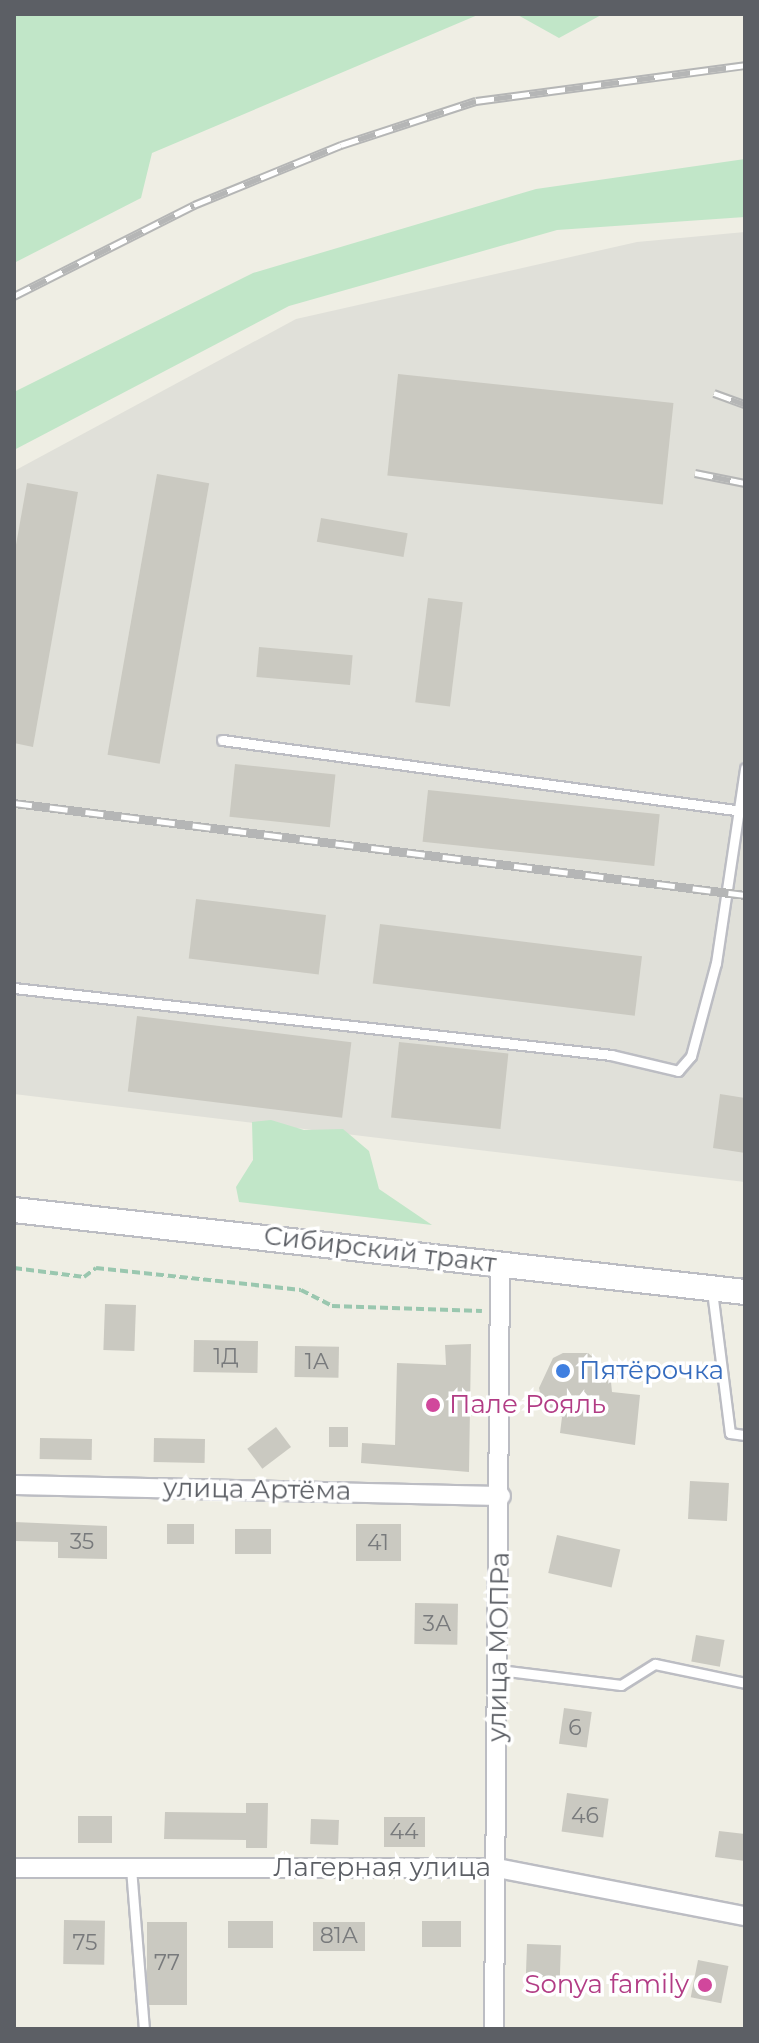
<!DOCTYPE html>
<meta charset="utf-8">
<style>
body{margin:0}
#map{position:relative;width:759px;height:2043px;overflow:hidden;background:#efeee4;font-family:Montserrat,sans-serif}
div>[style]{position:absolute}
.industrial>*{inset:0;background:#e0e0d9}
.green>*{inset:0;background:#c1e6c8}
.building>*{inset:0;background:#cac9c1;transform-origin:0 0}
.path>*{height:4px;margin-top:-2px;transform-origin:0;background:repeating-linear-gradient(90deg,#9ac7af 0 8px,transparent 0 12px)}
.roads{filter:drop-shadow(2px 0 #bcbdc3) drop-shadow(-2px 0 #bcbdc3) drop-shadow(0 2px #bcbdc3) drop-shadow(0 -2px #bcbdc3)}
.lane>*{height:9px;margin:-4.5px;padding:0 4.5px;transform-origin:4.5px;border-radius:4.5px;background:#fff}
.street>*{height:18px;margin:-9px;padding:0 9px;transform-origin:9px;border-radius:9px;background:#fff}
.secondary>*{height:24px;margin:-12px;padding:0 12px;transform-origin:12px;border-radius:12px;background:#fff}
.rail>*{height:9px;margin-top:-4.5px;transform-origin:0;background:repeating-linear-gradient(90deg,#fff 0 18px,#b5b6b6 0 36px);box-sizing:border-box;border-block:2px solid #b5b6b6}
.dots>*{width:22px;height:22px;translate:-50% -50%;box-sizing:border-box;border:4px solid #fff;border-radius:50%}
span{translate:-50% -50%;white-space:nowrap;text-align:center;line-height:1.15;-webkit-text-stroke:7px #fff;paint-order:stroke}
.number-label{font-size:22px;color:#787a7c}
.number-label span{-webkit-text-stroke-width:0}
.street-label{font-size:26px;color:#5c5f65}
.shop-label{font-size:26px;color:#366cbe}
.left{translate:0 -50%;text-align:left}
.hotel-label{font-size:26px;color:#b23c85}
.right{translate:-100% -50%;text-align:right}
.frame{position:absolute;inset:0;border:16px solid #5c5f65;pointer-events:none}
</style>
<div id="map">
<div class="industrial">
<i style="clip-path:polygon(745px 232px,745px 1182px,14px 1094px,14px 471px,296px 319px,637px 242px)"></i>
</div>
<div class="green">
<i style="clip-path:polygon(14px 14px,480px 14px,152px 153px,141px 198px,14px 263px)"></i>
<i style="clip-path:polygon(516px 14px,603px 14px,559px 38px)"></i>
<i style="clip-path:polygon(745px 159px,745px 217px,557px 230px,289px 306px,14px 450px,14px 392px,253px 273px,536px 189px)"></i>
<i style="clip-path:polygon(271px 1120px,304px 1130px,343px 1129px,369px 1151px,379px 1189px,432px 1225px,239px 1202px,236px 1187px,253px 1160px,252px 1122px)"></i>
</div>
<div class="building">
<i style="left:398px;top:374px;width:277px;height:102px;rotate:6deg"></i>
<i style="left:157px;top:474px;width:53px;height:285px;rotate:10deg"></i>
<i style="clip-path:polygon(27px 483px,78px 492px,33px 747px,14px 743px,14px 556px)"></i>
<i style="left:321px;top:518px;width:88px;height:24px;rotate:10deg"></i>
<i style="left:428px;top:598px;width:35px;height:105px;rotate:7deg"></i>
<i style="left:259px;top:647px;width:94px;height:30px;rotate:5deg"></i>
<i style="left:235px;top:764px;width:101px;height:53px;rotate:6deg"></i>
<i style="left:428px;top:790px;width:233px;height:52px;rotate:6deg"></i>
<i style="left:196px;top:899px;width:131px;height:60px;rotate:7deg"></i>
<i style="left:380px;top:924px;width:264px;height:60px;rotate:7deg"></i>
<i style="left:137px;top:1016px;width:216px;height:76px;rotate:7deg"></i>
<i style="left:399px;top:1042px;width:110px;height:76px;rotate:6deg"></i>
<i style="clip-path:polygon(720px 1094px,745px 1098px,745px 1153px,713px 1148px)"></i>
<i style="left:105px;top:1304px;width:31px;height:46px;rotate:2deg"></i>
<i style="left:194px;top:1340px;width:64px;height:32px;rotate:1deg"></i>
<i style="clip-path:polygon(471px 1344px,469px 1472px,361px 1463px,362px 1443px,395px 1445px,397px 1363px,446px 1365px,445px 1345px)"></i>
<i style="left:295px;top:1346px;width:44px;height:31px;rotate:1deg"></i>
<i style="clip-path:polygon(563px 1353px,588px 1353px,610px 1372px,612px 1392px,640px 1395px,635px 1445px,560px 1433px,562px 1417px,544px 1412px,539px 1388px,553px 1358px)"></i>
<i style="left:276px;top:1427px;width:25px;height:36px;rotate:53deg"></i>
<i style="left:329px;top:1427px;width:19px;height:20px"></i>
<i style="left:40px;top:1438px;width:52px;height:21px;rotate:1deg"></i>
<i style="left:154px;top:1438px;width:51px;height:24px;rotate:1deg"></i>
<i style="left:690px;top:1481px;width:39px;height:38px;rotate:3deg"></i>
<i style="clip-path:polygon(14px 1522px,107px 1526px,107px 1559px,58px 1558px,58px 1542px,14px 1541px)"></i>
<i style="left:167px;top:1524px;width:27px;height:20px"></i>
<i style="left:356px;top:1524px;width:45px;height:37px"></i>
<i style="left:235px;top:1529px;width:36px;height:25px"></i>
<i style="left:557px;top:1535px;width:65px;height:39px;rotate:13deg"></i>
<i style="left:415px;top:1603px;width:43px;height:41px;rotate:1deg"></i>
<i style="left:696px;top:1635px;width:29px;height:27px;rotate:10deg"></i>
<i style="left:564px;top:1708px;width:28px;height:36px;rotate:8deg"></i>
<i style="left:567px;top:1793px;width:42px;height:39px;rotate:8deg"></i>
<i style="clip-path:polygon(246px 1803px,268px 1803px,267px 1848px,246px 1848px,246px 1840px,164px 1839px,165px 1812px,246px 1813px)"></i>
<i style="left:78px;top:1816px;width:34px;height:27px"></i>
<i style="left:384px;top:1817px;width:41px;height:30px"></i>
<i style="left:311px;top:1819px;width:28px;height:25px;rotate:2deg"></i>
<i style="clip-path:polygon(719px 1831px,745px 1834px,745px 1861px,715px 1857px)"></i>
<i style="left:64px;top:1920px;width:41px;height:44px;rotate:1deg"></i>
<i style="left:228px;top:1921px;width:45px;height:27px"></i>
<i style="left:422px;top:1921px;width:39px;height:26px"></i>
<i style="left:147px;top:1922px;width:40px;height:83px"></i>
<i style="left:313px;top:1922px;width:52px;height:29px"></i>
<i style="left:527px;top:1944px;width:34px;height:36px;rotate:2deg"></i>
<i style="left:698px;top:1960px;width:31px;height:38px;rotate:11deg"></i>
</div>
<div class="path">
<i style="left:14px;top:1268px;width:71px;rotate:7.3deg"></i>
<i style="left:84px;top:1277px;width:15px;rotate:-37deg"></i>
<i style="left:96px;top:1268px;width:206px;rotate:6.1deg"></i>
<i style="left:301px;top:1290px;width:35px;rotate:27deg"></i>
<i style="left:332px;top:1306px;width:150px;rotate:1.9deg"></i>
</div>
<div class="roads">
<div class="lane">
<i style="left:222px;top:740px;width:525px;rotate:7.77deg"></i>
<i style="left:14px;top:988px;width:601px;rotate:6.4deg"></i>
<i style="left:611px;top:1055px;width:69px;rotate:13.4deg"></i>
<i style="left:678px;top:1071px;width:20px;rotate:-49deg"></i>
<i style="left:691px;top:1056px;width:96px;rotate:-75deg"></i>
<i style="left:716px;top:963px;width:197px;rotate:-81.5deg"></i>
<i style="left:712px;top:1291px;width:143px;rotate:82.8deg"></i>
<i style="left:730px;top:1433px;width:15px;rotate:8deg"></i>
<i style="left:499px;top:1670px;width:123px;rotate:7deg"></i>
<i style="left:621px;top:1685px;width:40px;rotate:-32deg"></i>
<i style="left:655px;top:1664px;width:92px;rotate:11.9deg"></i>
<i style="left:131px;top:1868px;width:162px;rotate:85.4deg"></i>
</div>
<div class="street">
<i style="left:14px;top:1485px;width:487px;rotate:1.3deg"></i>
<i style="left:14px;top:1868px;width:483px"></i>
<i style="left:497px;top:1868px;width:253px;rotate:11deg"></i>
<i style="left:494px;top:2029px;width:764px;rotate:-89.55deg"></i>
</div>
<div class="secondary">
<i style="left:14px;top:1210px;width:736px;rotate:6.4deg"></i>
</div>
</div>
<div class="rail">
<i style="left:14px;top:296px;width:202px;rotate:-26.8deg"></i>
<i style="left:194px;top:205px;width:159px;rotate:-22.2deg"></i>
<i style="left:341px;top:145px;width:142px;rotate:-18.1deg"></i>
<i style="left:476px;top:101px;width:271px;rotate:-7.6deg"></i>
<i style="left:714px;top:393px;width:33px;rotate:20deg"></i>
<i style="left:695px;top:473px;width:51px;rotate:11.3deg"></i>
<i style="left:14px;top:803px;width:737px;rotate:7.17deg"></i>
</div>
<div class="dots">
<i style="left:563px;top:1371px;background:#3f7fe0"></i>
<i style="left:433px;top:1405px;background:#d1479c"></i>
<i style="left:705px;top:1985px;background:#d1479c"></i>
</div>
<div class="number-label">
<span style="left:226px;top:1357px">1Д</span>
<span style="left:317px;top:1362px">1А</span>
<span style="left:82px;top:1542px">35</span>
<span style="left:378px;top:1543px">41</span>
<span style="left:437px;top:1624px">3А</span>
<span style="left:575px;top:1728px">6</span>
<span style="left:585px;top:1816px">46</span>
<span style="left:404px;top:1832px">44</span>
<span style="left:339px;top:1936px">81А</span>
<span style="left:85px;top:1943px">75</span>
<span style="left:167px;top:1963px">77</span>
</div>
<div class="street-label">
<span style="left:380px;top:1250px;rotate:7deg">Сибирский тракт</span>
<span style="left:257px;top:1490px;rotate:1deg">улица Артёма</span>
<span style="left:499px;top:1647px;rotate:-89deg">улица МОПРа</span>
<span style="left:382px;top:1868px">Лагерная улица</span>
</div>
<div class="shop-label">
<span class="left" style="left:579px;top:1371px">Пятёрочка</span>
</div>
<div class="hotel-label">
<span class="left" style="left:449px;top:1405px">Пале Рояль</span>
<span class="right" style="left:689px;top:1985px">Sonya family</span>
</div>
<div class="frame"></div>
</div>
